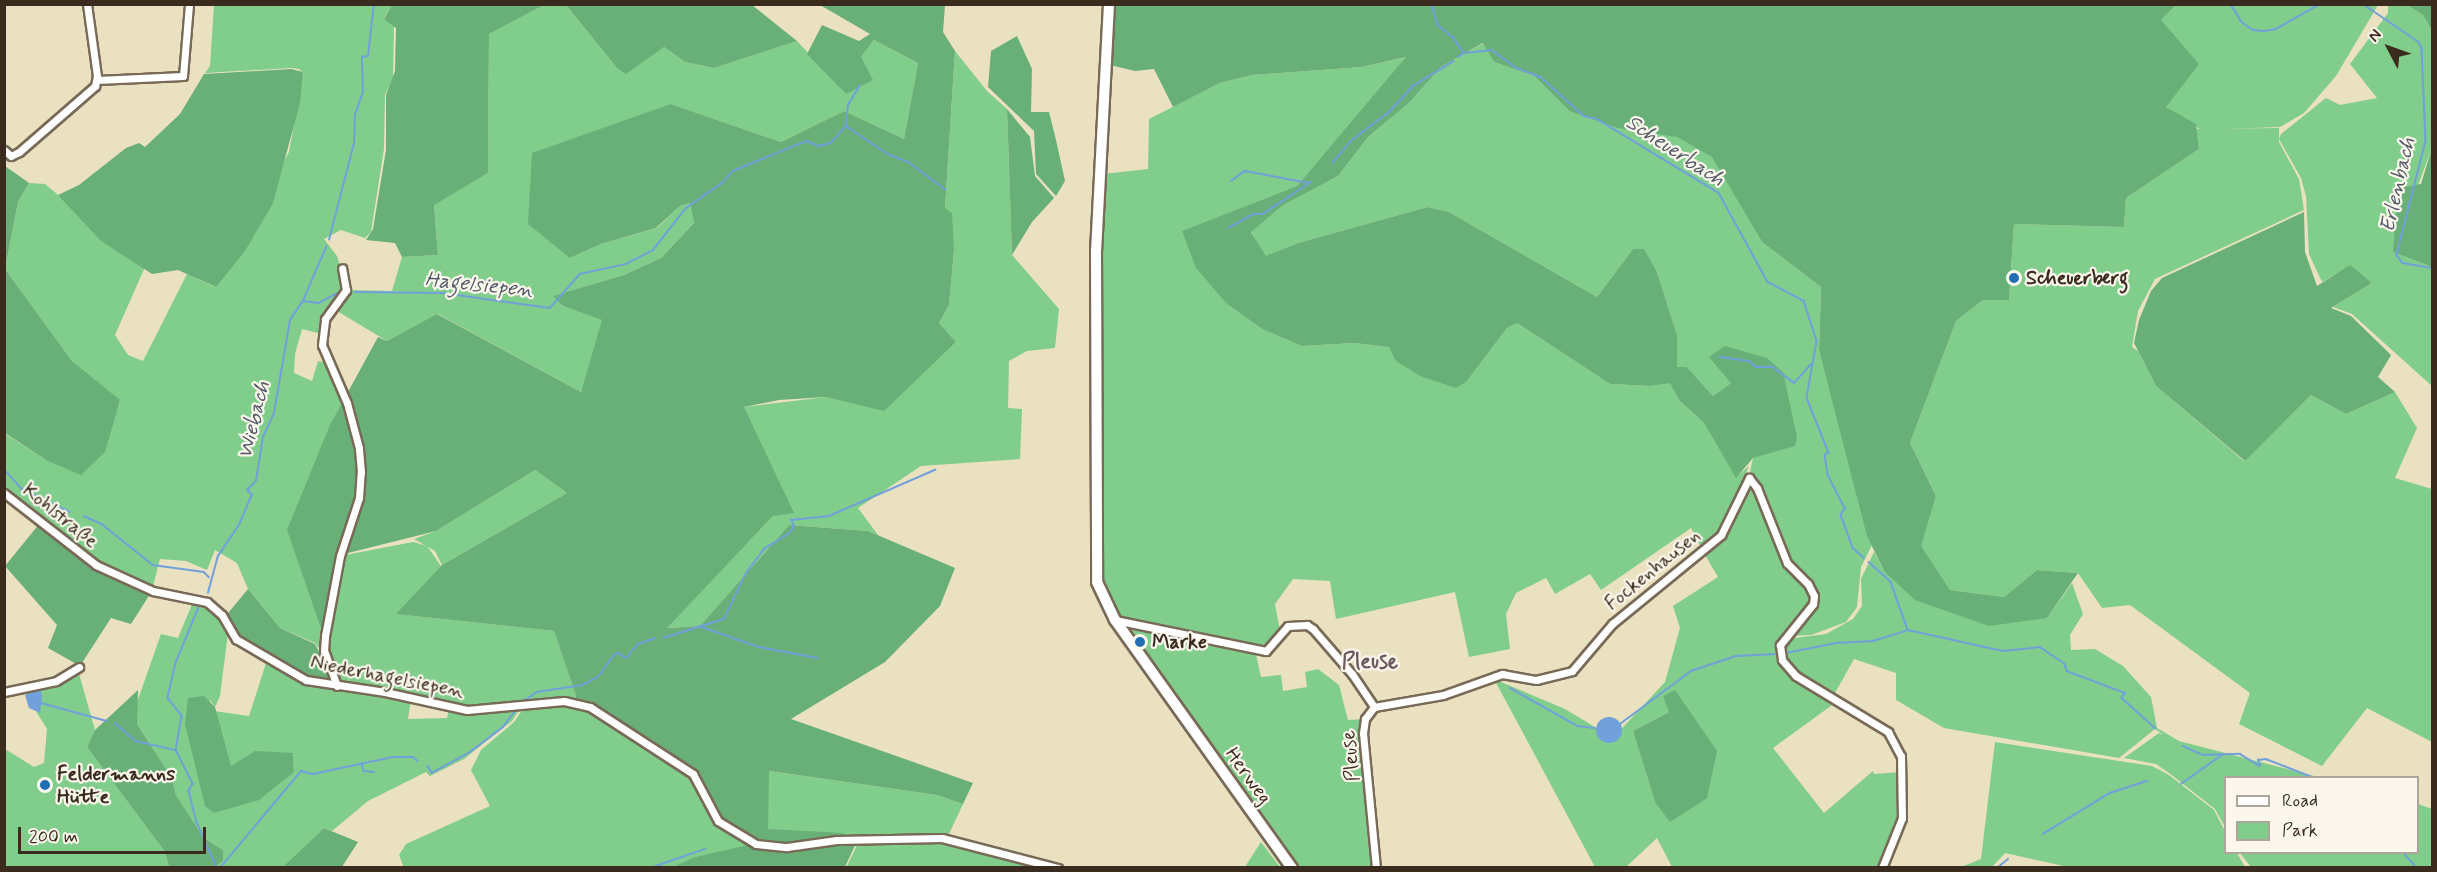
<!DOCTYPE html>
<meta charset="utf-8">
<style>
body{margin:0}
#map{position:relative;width:2437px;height:872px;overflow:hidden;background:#eae1c0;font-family:Mynerve,sans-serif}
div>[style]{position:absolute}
.green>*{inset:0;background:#80cd8c}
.forest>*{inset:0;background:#68b078}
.water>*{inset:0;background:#71a0da}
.round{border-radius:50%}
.stream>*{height:1.5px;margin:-0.75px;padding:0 0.75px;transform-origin:0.75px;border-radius:0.75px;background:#71a0da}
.roads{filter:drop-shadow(2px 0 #786a57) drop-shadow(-2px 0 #786a57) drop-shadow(0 2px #786a57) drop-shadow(0 -2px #786a57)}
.minor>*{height:7px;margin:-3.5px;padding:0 3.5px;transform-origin:3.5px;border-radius:3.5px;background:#fff}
.primary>*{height:10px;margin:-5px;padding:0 5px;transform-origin:5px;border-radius:5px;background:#fff}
.dots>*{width:16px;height:16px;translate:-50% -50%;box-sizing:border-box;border:3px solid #fbf7ec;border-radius:50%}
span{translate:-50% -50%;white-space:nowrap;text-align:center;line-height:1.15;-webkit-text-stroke:4.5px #fbf7ec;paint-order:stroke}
.poi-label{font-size:20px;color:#3b2a1e;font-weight:700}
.left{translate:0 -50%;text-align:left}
.street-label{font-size:20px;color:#3b2a1e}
.water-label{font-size:21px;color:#515969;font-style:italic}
.quarter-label{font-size:22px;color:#6c5960;font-weight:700}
.frame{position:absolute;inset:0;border:6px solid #3b2a1e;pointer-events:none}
.legend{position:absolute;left:2224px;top:776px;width:195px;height:78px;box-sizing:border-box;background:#fbf7ec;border:2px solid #aea59a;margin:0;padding:8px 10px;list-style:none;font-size:18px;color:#3b2a1e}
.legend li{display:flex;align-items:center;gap:12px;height:30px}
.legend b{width:30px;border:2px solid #aea59a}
.north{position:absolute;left:2359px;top:18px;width:60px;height:60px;-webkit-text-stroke:4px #fbf7ec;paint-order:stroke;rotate:311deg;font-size:16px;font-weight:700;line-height:24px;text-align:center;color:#3b2a1e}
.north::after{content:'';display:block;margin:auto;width:21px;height:27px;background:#3b2a1e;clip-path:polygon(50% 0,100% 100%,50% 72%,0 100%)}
.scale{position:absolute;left:18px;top:827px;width:188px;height:27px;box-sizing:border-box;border:3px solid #3b2a1e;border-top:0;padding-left:8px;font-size:18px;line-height:21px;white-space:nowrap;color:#3b2a1e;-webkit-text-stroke:4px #fbf7ec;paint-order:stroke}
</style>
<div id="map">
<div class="green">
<i style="clip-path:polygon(214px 5px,392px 5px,384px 18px,394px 26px,393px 78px,385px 95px,384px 149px,371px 232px,365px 238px,341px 230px,324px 239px,337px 256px,346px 283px,322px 334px,302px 329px,295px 354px,294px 373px,312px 381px,318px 361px,327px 363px,344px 398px,322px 453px,324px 655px,315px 643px,280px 628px,248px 589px,237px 563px,215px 550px,207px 570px,186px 561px,160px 559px,152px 590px,96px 565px,5px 491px,4px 433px,46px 460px,112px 424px,120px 401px,72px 361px,5px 269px,18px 202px,29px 183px,45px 184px,145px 267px,115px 335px,128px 355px,143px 361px,187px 274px,215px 287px,289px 152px,303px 73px,306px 75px,299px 69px,291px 68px,205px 73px,210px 66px)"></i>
<i style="clip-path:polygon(544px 5px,566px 5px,617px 68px,664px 47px,685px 62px,714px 68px,797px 41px,846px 94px,861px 57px,874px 40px,918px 63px,904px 139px,844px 111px,781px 142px,671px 104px,570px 258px,601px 244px,657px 228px,680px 206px,690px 203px,694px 223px,661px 258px,624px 275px,554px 296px,563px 306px,603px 320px,581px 392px,438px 314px,387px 341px,332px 308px,347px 290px,392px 291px,402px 257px,438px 255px,434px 204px,488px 173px,489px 34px)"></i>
<i style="clip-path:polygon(2176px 5px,2378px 5px,2336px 76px,2304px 113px,2280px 127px,2201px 130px,2166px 107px,2161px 20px)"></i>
<i style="clip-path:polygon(2388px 5px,2407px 5px,2423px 15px,2432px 31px,2432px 148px,2393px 252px,2432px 267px,2432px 386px,2352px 314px,2333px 307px,2372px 283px,2350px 266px,2322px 282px,2309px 254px,2306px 196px,2301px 178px,2279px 139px,2281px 134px,2326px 98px,2340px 105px,2377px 98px,2350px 64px,2388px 13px)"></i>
<i style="clip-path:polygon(evenodd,1484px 43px,1494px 62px,1534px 76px,1569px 111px,1677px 137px,1713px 157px,1762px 242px,1821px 287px,1819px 350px,1872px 545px,1861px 567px,1857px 607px,1846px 622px,1811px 635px,1788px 636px,1786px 632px,1778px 659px,1795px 678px,1835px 703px,1773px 748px,1824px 813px,1873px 771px,1874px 774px,1902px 772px,1901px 819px,1881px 867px,1672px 867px,1657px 838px,1626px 867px,1595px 867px,1494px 679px,1565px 709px,1613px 738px,1665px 682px,1680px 628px,1673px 606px,1718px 577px,1705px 555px,1724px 534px,1748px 476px,1786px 565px,1809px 596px,1816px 590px,1789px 562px,1750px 472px,1753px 458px,1731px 383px,1713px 396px,1687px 367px,1677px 367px,1677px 335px,1657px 272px,1633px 249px,1597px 297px,1449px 212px,1428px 207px,1298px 243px,1265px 257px,1251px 231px,1282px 206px,1338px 176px,1368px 137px,1409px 103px,1441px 67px,1484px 43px,1669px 712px,1655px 802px,1633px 731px,1669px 712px)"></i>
<i style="clip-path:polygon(955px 51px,987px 91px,1007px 109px,1012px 255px,1059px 309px,1055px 348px,1027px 351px,1009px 361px,1008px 408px,1022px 409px,1020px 459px,921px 466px,858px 508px,878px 535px,868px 531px,789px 525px,700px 626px,666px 628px,773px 516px,744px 407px,826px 397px,884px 410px,956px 342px,939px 323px,949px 305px,954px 250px,945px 209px)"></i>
<i style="clip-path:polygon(1407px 57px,1297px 186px,1183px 231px,1227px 304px,1262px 329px,1302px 346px,1354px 343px,1390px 347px,1467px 381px,1507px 328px,1517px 323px,1610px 384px,1650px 386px,1670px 382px,1679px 400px,1704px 423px,1736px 477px,1749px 466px,1721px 534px,1703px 551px,1691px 528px,1601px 590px,1590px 574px,1555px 594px,1546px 578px,1516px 593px,1506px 614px,1510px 649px,1469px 657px,1455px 592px,1336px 619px,1330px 581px,1293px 579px,1275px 604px,1280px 631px,1269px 644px,1255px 649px,1118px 617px,1101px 573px,1103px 174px,1148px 169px,1149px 119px,1220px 83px,1252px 75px,1362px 67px)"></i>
<i style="clip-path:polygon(2279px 128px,2279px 142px,2299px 179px,2304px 210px,2155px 279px,2138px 311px,2132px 347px,2138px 351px,2156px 386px,2244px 461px,2311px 395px,2346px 414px,2395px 392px,2417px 428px,2395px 478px,2432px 489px,2432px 742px,2367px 708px,2322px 766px,2239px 724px,2250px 693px,2130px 605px,2102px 608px,2078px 573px,2037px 570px,2004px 597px,1950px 590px,1920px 546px,1936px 496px,1910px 443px,1956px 321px,1983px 300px,2009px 300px,2014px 224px,2124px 227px,2126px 198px,2199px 149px,2196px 129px)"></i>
<i style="clip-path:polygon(535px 470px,567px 493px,442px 565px,435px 551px,414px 539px,436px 531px)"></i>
<i style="clip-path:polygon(413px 542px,427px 546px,441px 566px,397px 614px,554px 631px,576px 696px,574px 701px,556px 698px,474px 709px,338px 685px,327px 658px,326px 636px,340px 556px)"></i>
<i style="clip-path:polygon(1874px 552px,1884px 571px,2047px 618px,2072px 583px,2083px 614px,2070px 635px,2071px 650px,2095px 649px,2123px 666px,2151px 697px,2157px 728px,2179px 741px,2318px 777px,2226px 778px,2225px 827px,2215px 809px,2169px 773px,2156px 764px,2124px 758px,2159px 733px,2164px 735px,2155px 729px,2119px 758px,1944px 728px,1896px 700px,1896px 673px,1854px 659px,1835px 693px,1820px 689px,1798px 676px,1785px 659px,1781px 645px,1787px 639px,1826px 634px,1853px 619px,1862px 606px,1861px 579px)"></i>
<i style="clip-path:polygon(195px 597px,207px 602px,228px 633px,220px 696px,215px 707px,210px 700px,205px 806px,294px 772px,293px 753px,231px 767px,214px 711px,249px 716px,267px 660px,283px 670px,411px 699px,408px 719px,447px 718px,449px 709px,522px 705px,512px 721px,464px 759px,430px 776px,426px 772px,368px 801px,332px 831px,324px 828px,283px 868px,215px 867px,223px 861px,223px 850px,204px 838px,176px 795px,172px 778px,137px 724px,135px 708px,161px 634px,178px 638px)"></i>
<i style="clip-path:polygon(1128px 623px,1255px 650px,1261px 677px,1281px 675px,1283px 691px,1307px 687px,1305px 672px,1318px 669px,1339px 685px,1348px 720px,1364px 719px,1375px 867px,1299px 867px,1151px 663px)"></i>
<i style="clip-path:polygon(78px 670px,95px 730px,87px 747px,165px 852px,169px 867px,5px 868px,5px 749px,34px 767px,44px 763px,47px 729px,24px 692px,56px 682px)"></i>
<i style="clip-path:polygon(554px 703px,590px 708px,693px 775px,729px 831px,754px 845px,695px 857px,673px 868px,404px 868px,399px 855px,406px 844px,490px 806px,471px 770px,481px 750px,514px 722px,525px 706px)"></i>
<i style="clip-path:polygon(1995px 742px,2152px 766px,2169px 775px,2214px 810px,2225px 831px,2226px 852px,2237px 853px,2245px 867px,2068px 867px,2005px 853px,1992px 867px,1961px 867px,1981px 859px)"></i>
<i style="clip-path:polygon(768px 771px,937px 795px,963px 804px,948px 836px,848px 838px,768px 829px)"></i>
<i style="clip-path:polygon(2418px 804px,2432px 809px,2432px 867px,2251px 867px,2240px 853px,2418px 852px)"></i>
<i style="clip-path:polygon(947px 839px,1052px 868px,846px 868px,859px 841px)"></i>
<i style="clip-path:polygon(1261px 842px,1280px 867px,1245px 867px)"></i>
</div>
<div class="forest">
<i style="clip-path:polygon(392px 5px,544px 5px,489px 34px,488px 173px,434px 205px,438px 255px,402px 257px,395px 243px,366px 240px,373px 229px,386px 150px,386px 95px,395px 71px,396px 28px,384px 19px)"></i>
<i style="clip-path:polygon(566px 5px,752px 5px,797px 41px,714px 68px,685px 62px,664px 47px,626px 74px,617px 68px)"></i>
<i style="clip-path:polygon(820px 5px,945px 5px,943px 32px,955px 51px,945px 208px,952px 213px,954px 250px,949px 305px,939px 323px,956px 342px,884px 411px,826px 397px,779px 400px,744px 407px,794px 513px,773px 516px,667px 628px,700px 626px,789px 525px,868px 531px,955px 568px,940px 606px,885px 662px,791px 719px,973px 783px,963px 804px,937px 795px,769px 771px,768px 829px,842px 833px,857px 841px,845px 867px,673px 867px,695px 857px,753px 844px,719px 820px,692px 770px,574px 701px,576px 696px,554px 631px,396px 614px,442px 565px,567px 493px,535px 470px,436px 531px,340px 555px,324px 637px,287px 530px,330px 425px,378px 337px,387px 341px,437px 314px,581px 392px,602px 320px,563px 306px,553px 296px,624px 275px,661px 258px,694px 223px,690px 203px,680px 206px,656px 228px,601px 244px,570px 258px,528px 224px,532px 153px,671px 104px,781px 142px,844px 111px,904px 139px,918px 63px,874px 40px,861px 57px,873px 80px,846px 94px,807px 54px,822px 25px,859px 41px,870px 34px)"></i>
<i style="clip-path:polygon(1113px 5px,2176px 5px,2161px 20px,2199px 64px,2166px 107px,2196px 124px,2199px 149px,2126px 198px,2124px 227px,2014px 224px,2009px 300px,1983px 300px,1956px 321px,1910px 443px,1936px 496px,1921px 546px,1950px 590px,2004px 597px,2037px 570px,2078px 573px,2047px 618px,1989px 626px,1915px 600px,1884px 571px,1867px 536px,1819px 350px,1821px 287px,1762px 242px,1712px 157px,1677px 137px,1618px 128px,1569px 111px,1534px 76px,1494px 62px,1483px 43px,1441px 67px,1409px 103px,1368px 137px,1338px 176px,1282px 206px,1251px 232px,1266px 256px,1298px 243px,1428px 207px,1449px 212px,1597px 297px,1633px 249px,1644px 249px,1657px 272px,1677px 335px,1677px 367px,1687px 367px,1713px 396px,1731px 383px,1709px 357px,1725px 346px,1767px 358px,1783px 372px,1797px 437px,1795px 446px,1753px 458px,1736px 478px,1704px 423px,1679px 400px,1670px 383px,1650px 386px,1610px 384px,1517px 323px,1507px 328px,1467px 381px,1456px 388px,1420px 376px,1396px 361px,1389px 347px,1354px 343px,1302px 346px,1262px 329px,1227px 304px,1196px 268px,1182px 231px,1297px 186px,1406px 57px,1362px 67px,1252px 75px,1220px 83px,1173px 107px,1154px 69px,1135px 71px,1110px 65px)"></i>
<i style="clip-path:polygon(2407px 5px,2432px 5px,2432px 31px,2423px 15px)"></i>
<i style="clip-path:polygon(1017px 36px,1032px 69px,1031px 112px,1049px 112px,1056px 140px,1065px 181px,1056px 196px,1036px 174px,1034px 131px,988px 87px,991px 51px)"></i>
<i style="clip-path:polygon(291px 69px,303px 72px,300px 103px,273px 203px,245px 251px,216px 287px,178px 270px,152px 274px,101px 241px,58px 195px,79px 185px,126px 148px,139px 143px,145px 147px,180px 114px,204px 74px)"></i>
<i style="clip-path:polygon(1007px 109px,1030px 137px,1035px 176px,1054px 198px,1032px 222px,1012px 255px)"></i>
<i style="clip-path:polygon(2432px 148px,2432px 267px,2393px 252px,2398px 188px,2421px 184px)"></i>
<i style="clip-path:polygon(5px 166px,29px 183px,18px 202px,5px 269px,72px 361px,120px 400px,105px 452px,81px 475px,46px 460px,5px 433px)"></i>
<i style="clip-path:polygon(2304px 212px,2305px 252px,2317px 286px,2350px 265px,2372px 283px,2331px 308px,2351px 316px,2391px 355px,2378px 377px,2395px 392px,2346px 414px,2311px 395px,2245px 461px,2156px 386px,2134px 343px,2139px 320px,2151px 291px,2162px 278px)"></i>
<i style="clip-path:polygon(40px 523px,96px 565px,152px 591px,131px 624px,111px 618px,80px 666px,48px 648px,57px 625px,5px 566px)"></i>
<i style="clip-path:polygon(248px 589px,280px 628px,315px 644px,336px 685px,306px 680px,237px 638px,224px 618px)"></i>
<i style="clip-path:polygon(138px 690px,137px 724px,172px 778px,176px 795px,204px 838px,223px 850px,223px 861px,215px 867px,169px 867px,165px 852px,87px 747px,95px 730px)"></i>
<i style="clip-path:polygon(1675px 690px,1717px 751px,1707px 798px,1670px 822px,1655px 802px,1633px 731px,1669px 712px,1663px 696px)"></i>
<i style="clip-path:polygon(204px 696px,215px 707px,231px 766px,255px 751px,293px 753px,294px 772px,259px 800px,214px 813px,205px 806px,185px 724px,188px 698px)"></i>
<i style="clip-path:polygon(324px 828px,358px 842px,342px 867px,283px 867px)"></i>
</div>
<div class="water">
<i style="clip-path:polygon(40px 689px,42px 696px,40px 713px,29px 708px,25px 695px)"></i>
<i class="round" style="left:1596px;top:717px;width:26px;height:26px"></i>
</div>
<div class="stream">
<i style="left:1432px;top:4px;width:22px;rotate:74deg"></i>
<i style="left:1438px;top:25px;width:19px;rotate:39deg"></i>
<i style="left:1453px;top:37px;width:19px;rotate:55deg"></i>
<i style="left:1464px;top:53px;width:28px;rotate:-6deg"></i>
<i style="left:1492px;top:50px;width:31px;rotate:36deg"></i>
<i style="left:1517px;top:68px;width:26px;rotate:21deg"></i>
<i style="left:1541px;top:77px;width:58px;rotate:42.2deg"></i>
<i style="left:1584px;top:116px;width:13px;rotate:13deg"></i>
<i style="left:1597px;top:119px;width:143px;rotate:31.2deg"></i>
<i style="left:1719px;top:193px;width:102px;rotate:61.2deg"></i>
<i style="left:1768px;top:282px;width:41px;rotate:27.8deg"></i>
<i style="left:1804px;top:301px;width:42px;rotate:72deg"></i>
<i style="left:1817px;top:341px;width:58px;rotate:100deg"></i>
<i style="left:1807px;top:398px;width:59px;rotate:68.2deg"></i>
<i style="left:1829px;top:453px;width:4px;rotate:153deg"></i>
<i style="left:1825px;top:455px;width:20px;rotate:81deg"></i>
<i style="left:1828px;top:475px;width:38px;rotate:63deg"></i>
<i style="left:1845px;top:509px;width:7px;rotate:124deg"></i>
<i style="left:1841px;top:515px;width:35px;rotate:70deg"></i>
<i style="left:1853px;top:548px;width:15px;rotate:42deg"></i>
<i style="left:2231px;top:4px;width:21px;rotate:59deg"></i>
<i style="left:2242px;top:22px;width:14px;rotate:36deg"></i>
<i style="left:2253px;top:30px;width:11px;rotate:5deg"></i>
<i style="left:2264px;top:31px;width:12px;rotate:-9deg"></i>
<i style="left:2276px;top:29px;width:51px;rotate:-29.6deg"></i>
<i style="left:2363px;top:4px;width:68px;rotate:34.2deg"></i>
<i style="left:2419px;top:42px;width:8px;rotate:67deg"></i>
<i style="left:2422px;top:49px;width:92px;rotate:87.5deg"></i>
<i style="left:2426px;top:141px;width:118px;rotate:104.3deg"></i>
<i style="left:2397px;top:255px;width:10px;rotate:53deg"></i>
<i style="left:2403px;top:263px;width:29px;rotate:10deg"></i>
<i style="left:1458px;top:57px;width:7px;rotate:-34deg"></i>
<i style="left:846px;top:126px;width:21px;rotate:-85deg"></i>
<i style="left:848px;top:105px;width:23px;rotate:-59deg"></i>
<i style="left:1332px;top:163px;width:29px;rotate:-49deg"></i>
<i style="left:1351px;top:141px;width:48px;rotate:-37.3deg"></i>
<i style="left:1389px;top:112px;width:35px;rotate:-47deg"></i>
<i style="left:1413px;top:86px;width:48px;rotate:-31.4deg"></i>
<i style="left:1231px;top:181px;width:17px;rotate:-36deg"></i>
<i style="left:1245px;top:171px;width:65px;rotate:10.6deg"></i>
<i style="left:1229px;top:228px;width:28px;rotate:-30deg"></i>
<i style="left:1253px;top:214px;width:10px"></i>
<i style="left:1263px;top:214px;width:58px;rotate:-33.7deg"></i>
<i style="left:329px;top:240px;width:100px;rotate:-75.5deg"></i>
<i style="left:354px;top:143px;width:28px;rotate:-88deg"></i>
<i style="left:355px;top:115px;width:24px;rotate:-71deg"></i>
<i style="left:363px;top:92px;width:35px;rotate:-92deg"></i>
<i style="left:362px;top:57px;width:6px;rotate:-9deg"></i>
<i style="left:368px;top:56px;width:52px;rotate:-83.4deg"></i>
<i style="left:355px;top:292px;width:88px;rotate:0.7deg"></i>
<i style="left:443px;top:293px;width:108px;rotate:8deg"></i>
<i style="left:550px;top:308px;width:45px;rotate:-48.6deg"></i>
<i style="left:580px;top:274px;width:47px;rotate:-12.3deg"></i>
<i style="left:626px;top:264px;width:30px;rotate:-27deg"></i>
<i style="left:653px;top:250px;width:53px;rotate:-51.8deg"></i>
<i style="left:686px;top:208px;width:44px;rotate:-34.8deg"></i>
<i style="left:722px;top:183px;width:16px;rotate:-47deg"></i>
<i style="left:733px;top:171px;width:79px;rotate:-22.3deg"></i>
<i style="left:806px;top:141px;width:14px;rotate:21deg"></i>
<i style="left:819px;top:146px;width:12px;rotate:-14deg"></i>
<i style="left:831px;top:143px;width:23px;rotate:-49deg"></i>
<i style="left:846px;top:126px;width:50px;rotate:33.7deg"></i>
<i style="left:888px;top:154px;width:24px;rotate:22deg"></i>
<i style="left:910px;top:163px;width:44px;rotate:36.6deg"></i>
<i style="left:303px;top:301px;width:16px;rotate:7deg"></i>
<i style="left:319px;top:303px;width:21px;rotate:-28deg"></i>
<i style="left:1720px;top:357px;width:30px;rotate:8deg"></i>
<i style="left:1750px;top:361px;width:8px;rotate:45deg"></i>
<i style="left:1756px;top:367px;width:17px"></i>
<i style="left:1773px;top:367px;width:26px;rotate:37deg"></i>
<i style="left:1794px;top:383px;width:25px;rotate:-48deg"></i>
<i style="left:4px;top:469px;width:27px;rotate:48deg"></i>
<i style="left:22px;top:489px;width:53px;rotate:25.6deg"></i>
<i style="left:84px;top:516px;width:20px;rotate:24deg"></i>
<i style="left:102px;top:524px;width:65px;rotate:38.8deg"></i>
<i style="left:153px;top:565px;width:51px;rotate:7.8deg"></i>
<i style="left:204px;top:572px;width:7px;rotate:45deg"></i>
<i style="left:1869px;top:562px;width:30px;rotate:42deg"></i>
<i style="left:1891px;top:582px;width:51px;rotate:70.5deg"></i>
<i style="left:1908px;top:630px;width:97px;rotate:12.5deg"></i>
<i style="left:2003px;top:651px;width:37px;rotate:-6deg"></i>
<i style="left:2040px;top:647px;width:30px;rotate:34deg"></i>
<i style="left:2065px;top:664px;width:7px;rotate:74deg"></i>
<i style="left:2067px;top:671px;width:62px;rotate:20.8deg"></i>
<i style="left:2125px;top:693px;width:6px;rotate:121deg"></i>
<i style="left:2122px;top:698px;width:45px;rotate:42.3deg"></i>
<i style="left:208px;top:593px;width:38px;rotate:-75deg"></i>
<i style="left:218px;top:556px;width:37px;rotate:-56deg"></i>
<i style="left:239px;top:525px;width:33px;rotate:-67deg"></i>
<i style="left:252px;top:495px;width:7px;rotate:-135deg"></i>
<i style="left:247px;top:490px;width:13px;rotate:-45deg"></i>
<i style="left:256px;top:481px;width:45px;rotate:-81deg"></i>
<i style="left:263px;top:437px;width:26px;rotate:-65deg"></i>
<i style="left:274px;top:413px;width:94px;rotate:-80.2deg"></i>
<i style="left:290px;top:320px;width:23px;rotate:-56deg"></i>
<i style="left:303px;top:301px;width:59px;rotate:-66.9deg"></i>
<i style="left:200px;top:605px;width:63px;rotate:112.5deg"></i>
<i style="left:176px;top:663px;width:36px;rotate:103deg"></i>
<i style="left:168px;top:698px;width:23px;rotate:52deg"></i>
<i style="left:182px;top:716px;width:35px;rotate:100deg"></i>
<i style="left:176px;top:750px;width:38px;rotate:63deg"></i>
<i style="left:193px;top:784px;width:8px;rotate:120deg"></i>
<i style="left:189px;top:791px;width:32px;rotate:76deg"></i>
<i style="left:197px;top:822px;width:50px;rotate:66.5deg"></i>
<i style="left:699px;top:626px;width:64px;rotate:19.3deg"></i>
<i style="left:759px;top:647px;width:60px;rotate:10.6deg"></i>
<i style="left:663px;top:638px;width:64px;rotate:-17.3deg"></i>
<i style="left:724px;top:619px;width:51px;rotate:-64.4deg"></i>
<i style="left:746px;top:573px;width:30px;rotate:-53deg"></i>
<i style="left:764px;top:549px;width:31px;rotate:-32deg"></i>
<i style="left:790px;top:533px;width:8px;rotate:-60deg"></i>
<i style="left:794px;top:526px;width:7px;rotate:-117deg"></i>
<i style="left:791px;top:520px;width:38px;rotate:-6deg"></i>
<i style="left:829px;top:516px;width:116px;rotate:-23.5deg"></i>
<i style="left:1786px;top:653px;width:51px;rotate:-11.3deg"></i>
<i style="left:1836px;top:643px;width:37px;rotate:-3deg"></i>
<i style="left:1873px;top:641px;width:34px;rotate:-17deg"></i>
<i style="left:1510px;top:688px;width:78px;rotate:29.2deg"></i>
<i style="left:1578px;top:726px;width:17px;rotate:7deg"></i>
<i style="left:524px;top:701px;width:16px;rotate:-35deg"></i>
<i style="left:537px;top:692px;width:47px;rotate:-8.7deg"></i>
<i style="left:583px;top:685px;width:18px;rotate:-29deg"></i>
<i style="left:599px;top:676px;width:24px;rotate:-55deg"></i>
<i style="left:613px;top:656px;width:6px;rotate:-31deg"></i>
<i style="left:618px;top:653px;width:9px;rotate:32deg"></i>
<i style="left:626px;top:658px;width:18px;rotate:-49deg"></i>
<i style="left:638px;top:644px;width:18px;rotate:-19deg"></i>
<i style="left:41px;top:703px;width:68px;rotate:15.3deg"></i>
<i style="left:115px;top:723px;width:28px;rotate:41deg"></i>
<i style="left:136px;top:741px;width:40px;rotate:13deg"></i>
<i style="left:1620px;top:724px;width:89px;rotate:-36.7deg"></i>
<i style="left:1691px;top:671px;width:47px;rotate:-18.4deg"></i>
<i style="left:1736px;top:656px;width:41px;rotate:-2.8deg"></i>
<i style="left:2183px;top:746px;width:22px;rotate:24deg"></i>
<i style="left:2203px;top:755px;width:37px;rotate:-2deg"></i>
<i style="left:2240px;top:754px;width:23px;rotate:31deg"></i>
<i style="left:2260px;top:766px;width:6px;rotate:-108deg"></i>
<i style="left:2258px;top:760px;width:8px;rotate:-7deg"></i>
<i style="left:2266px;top:759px;width:53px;rotate:21.2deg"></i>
<i style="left:362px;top:764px;width:7px;rotate:74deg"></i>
<i style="left:364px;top:771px;width:10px;rotate:6deg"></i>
<i style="left:428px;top:766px;width:8px;rotate:60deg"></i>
<i style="left:432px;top:773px;width:43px;rotate:-28.9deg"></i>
<i style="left:470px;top:752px;width:41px;rotate:-37.1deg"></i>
<i style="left:503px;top:727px;width:21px;rotate:-53deg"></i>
<i style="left:2181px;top:784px;width:50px;rotate:-35.3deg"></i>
<i style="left:2043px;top:834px;width:79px;rotate:-31.5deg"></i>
<i style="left:2110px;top:793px;width:39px;rotate:-18deg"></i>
<i style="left:2403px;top:852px;width:21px;rotate:49deg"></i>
<i style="left:220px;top:868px;width:126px;rotate:-50.1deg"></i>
<i style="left:301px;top:771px;width:12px;rotate:14deg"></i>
<i style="left:313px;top:774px;width:82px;rotate:-12deg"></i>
<i style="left:393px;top:757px;width:20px"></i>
<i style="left:413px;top:757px;width:6px;rotate:39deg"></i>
<i style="left:650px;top:868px;width:58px;rotate:-19.1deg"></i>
<i style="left:1997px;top:868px;width:14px;rotate:-39deg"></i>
</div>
<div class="roads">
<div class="minor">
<i style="left:97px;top:80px;width:86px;rotate:-2.7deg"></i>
<i style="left:183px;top:76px;width:72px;rotate:-85.2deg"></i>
<i style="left:4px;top:150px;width:9px;rotate:41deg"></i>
<i style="left:11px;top:156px;width:9px;rotate:-27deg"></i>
<i style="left:19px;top:152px;width:101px;rotate:-41deg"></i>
<i style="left:95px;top:86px;width:10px;rotate:-79deg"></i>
<i style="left:97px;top:76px;width:73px;rotate:-97.9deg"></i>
<i style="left:4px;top:493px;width:117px;rotate:38deg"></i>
<i style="left:96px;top:565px;width:63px;rotate:24.5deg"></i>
<i style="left:153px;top:591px;width:55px;rotate:11.5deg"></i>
<i style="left:207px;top:602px;width:20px;rotate:41deg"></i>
<i style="left:222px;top:615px;width:28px;rotate:60deg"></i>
<i style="left:236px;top:639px;width:81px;rotate:30.4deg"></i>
<i style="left:306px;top:680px;width:80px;rotate:8.6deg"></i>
<i style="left:385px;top:692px;width:84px;rotate:12.4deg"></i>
<i style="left:467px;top:710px;width:97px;rotate:-5.3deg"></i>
<i style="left:564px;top:701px;width:27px;rotate:13deg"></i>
<i style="left:590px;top:707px;width:123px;rotate:33deg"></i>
<i style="left:693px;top:774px;width:53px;rotate:62deg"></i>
<i style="left:718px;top:821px;width:44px;rotate:31.2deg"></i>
<i style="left:756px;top:844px;width:31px;rotate:6deg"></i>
<i style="left:787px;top:847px;width:50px;rotate:-8deg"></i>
<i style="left:837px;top:840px;width:105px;rotate:-1.1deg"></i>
<i style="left:942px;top:838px;width:120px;rotate:14.5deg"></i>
<i style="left:1115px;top:620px;width:154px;rotate:11.6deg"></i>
<i style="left:1266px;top:651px;width:33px;rotate:-49deg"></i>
<i style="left:1288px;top:626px;width:19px;rotate:-3deg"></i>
<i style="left:1307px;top:625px;width:7px;rotate:34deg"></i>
<i style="left:1313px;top:629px;width:60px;rotate:49.1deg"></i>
<i style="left:1352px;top:674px;width:40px;rotate:56deg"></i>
<i style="left:1374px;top:707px;width:15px;rotate:127deg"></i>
<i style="left:1365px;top:719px;width:14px;rotate:98deg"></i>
<i style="left:1363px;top:733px;width:136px;rotate:84.5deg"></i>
<i style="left:337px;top:686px;width:37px;rotate:-110deg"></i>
<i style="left:324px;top:651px;width:15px;rotate:-86deg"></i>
<i style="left:325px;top:636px;width:81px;rotate:-79.4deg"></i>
<i style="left:340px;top:556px;width:61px;rotate:-71.9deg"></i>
<i style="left:359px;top:498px;width:26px;rotate:-86deg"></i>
<i style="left:361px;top:472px;width:24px;rotate:-95deg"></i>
<i style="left:359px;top:448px;width:47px;rotate:-104.9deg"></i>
<i style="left:347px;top:403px;width:63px;rotate:-113.3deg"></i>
<i style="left:322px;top:345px;width:26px;rotate:-83deg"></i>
<i style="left:325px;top:319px;width:36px;rotate:-54deg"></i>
<i style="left:346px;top:290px;width:22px;rotate:-100deg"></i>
<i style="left:4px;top:692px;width:53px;rotate:-11.9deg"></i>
<i style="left:56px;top:681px;width:27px;rotate:-31deg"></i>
<i style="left:1374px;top:707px;width:70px;rotate:-9.9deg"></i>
<i style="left:1443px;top:695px;width:63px;rotate:-19.6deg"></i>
<i style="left:1502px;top:674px;width:35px;rotate:10deg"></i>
<i style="left:1536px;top:680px;width:37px;rotate:-14deg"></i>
<i style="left:1572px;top:671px;width:62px;rotate:-49.6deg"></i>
<i style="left:1612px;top:624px;width:141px;rotate:-39.2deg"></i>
<i style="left:1721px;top:535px;width:64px;rotate:-63.8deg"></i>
<i style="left:1749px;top:478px;width:13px;rotate:51deg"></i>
<i style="left:1757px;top:488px;width:81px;rotate:68.2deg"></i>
<i style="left:1787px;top:563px;width:30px;rotate:45deg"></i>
<i style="left:1808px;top:584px;width:13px;rotate:63deg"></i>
<i style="left:1814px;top:596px;width:8px;rotate:97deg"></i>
<i style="left:1813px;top:604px;width:53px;rotate:128.8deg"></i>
<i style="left:1780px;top:645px;width:15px;rotate:82deg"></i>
<i style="left:1782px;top:660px;width:21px;rotate:49deg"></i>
<i style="left:1796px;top:676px;width:108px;rotate:31.3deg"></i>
<i style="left:1888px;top:732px;width:27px;rotate:62deg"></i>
<i style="left:1901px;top:756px;width:62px;rotate:89.1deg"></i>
<i style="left:1902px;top:818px;width:54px;rotate:111.8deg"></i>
</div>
<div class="primary">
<i style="left:1109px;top:4px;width:247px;rotate:93deg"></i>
<i style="left:1096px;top:251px;width:331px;rotate:89.8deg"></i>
<i style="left:1097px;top:582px;width:42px;rotate:64.7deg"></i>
<i style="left:1115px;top:620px;width:305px;rotate:54.5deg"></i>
</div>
</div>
<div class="dots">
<i style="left:2014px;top:278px;background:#1f6fb2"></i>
<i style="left:1140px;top:642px;background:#1f6fb2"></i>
<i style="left:45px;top:785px;background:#1f6fb2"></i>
</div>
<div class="poi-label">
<span class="left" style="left:2026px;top:278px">Scheuerberg</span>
<span class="left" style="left:1152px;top:642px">Marke</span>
<span class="left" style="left:57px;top:786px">Feldermanns<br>Hütte</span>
</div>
<div class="street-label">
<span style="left:60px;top:516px;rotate:39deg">Kohlstraße</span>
<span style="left:1653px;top:570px;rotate:-39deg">Fockenhausen</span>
<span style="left:387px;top:677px;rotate:11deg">Niederhagelsiepen</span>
<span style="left:1351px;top:756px;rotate:-95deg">Pleuse</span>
<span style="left:1248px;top:776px;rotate:54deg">Herweg</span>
</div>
<div class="water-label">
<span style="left:1675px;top:151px;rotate:33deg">Scheuerbach</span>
<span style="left:2398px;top:185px;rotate:-77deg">Erlenbach</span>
<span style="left:479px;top:285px;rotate:6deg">Hagelsiepen</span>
<span style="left:254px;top:420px;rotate:-76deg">Wiebach</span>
</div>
<div class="quarter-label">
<span style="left:1370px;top:663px">Pleuse</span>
</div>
<div class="frame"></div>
<ul class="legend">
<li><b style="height:8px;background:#fff"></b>Road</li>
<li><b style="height:16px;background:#80cd8c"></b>Park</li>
</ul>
<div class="north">N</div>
<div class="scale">200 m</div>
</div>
